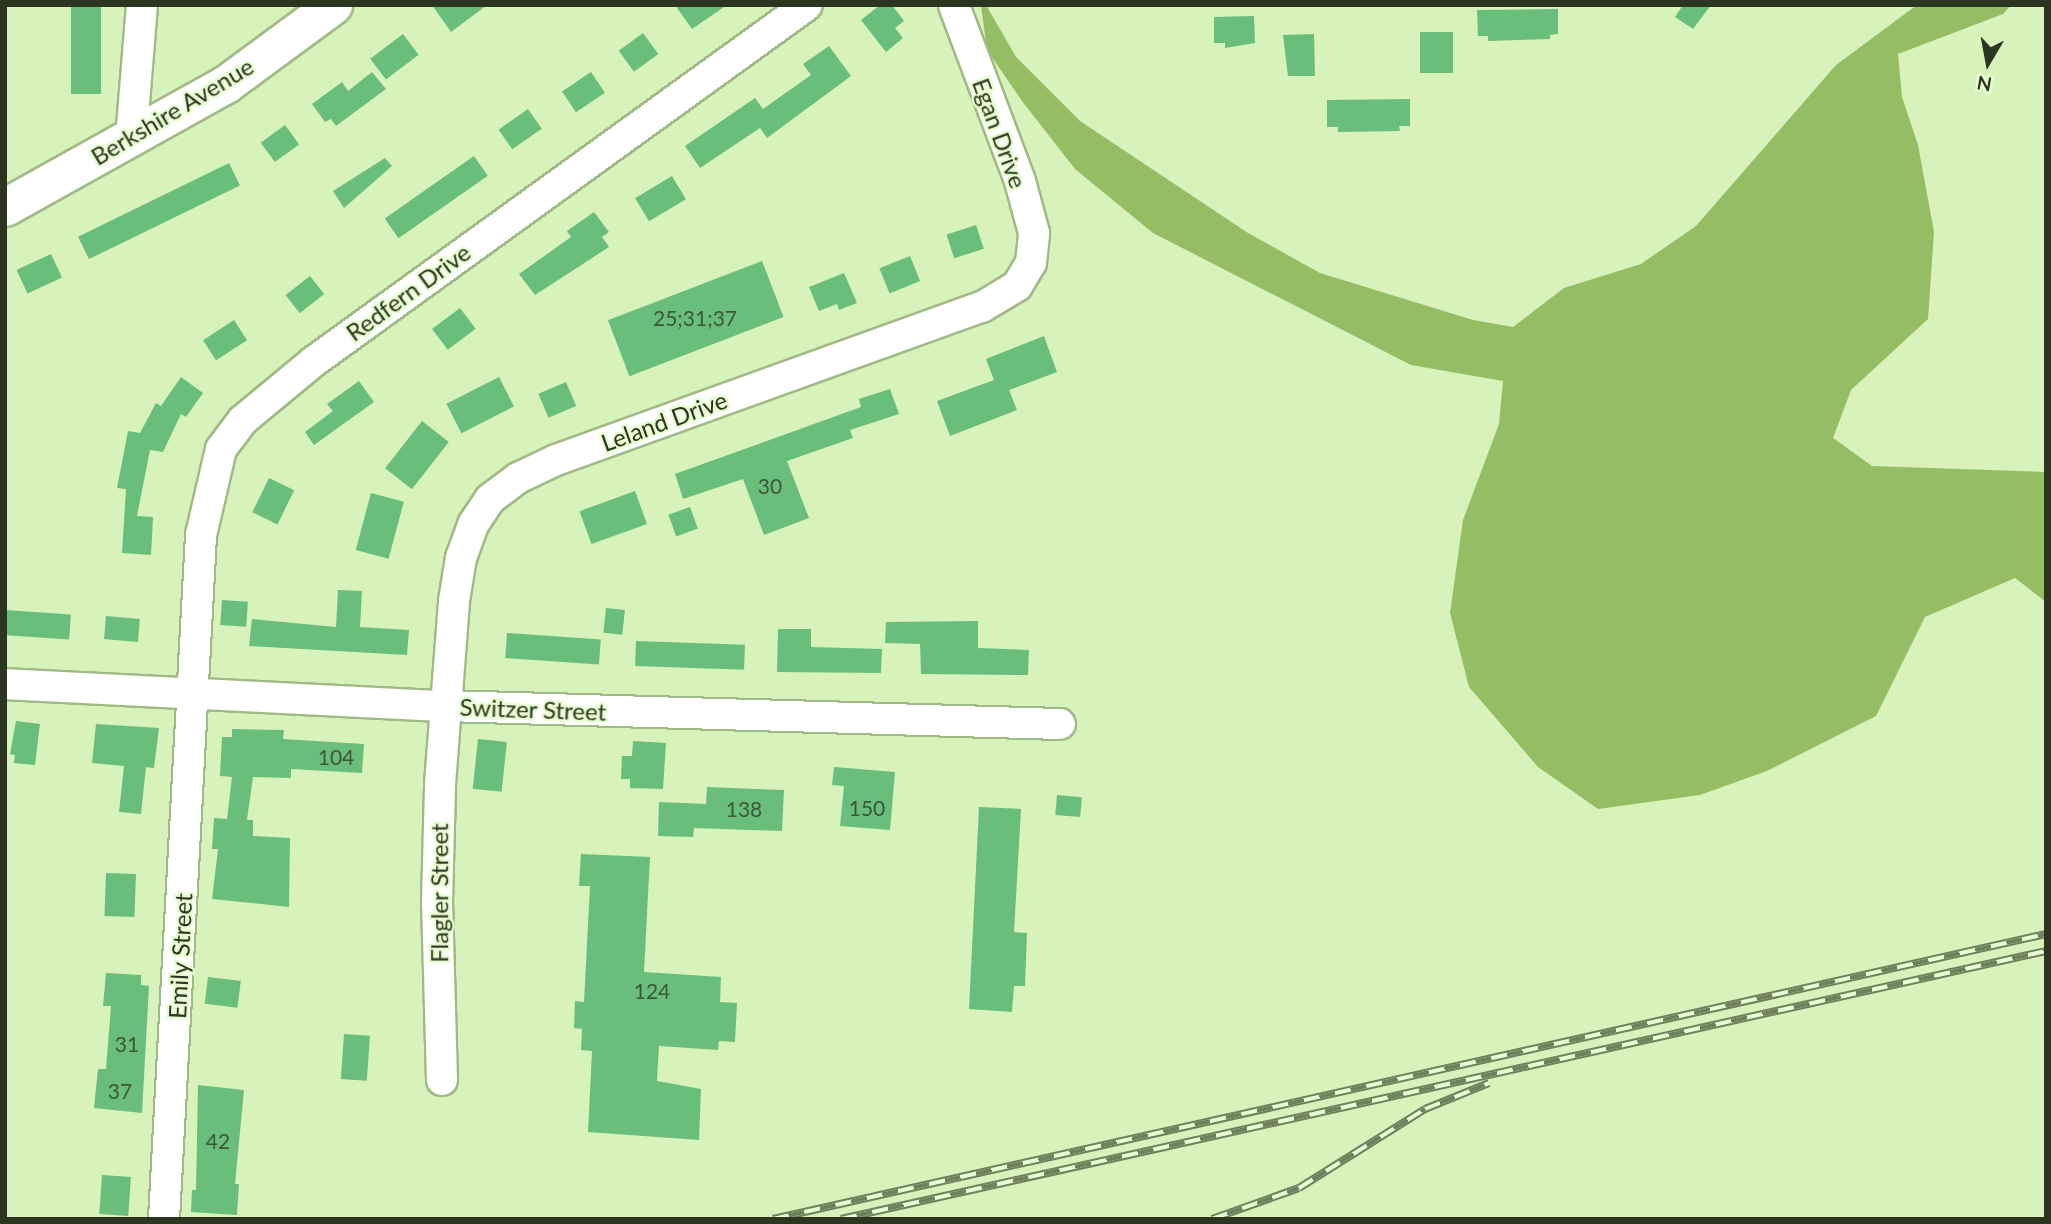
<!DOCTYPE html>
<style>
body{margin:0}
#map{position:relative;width:2051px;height:1224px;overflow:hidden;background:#d7f2bb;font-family:Lato,sans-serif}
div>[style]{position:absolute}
.water>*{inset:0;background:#95be64}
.building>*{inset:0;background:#6abe7b;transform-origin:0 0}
.roads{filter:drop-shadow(2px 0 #a0ba85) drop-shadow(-2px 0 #a0ba85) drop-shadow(0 2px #a0ba85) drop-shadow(0 -2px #a0ba85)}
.minor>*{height:30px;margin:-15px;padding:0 15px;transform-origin:15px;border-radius:15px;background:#fff}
.major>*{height:37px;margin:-18.5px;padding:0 18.5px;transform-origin:18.5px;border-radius:18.5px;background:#fff}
.rail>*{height:8px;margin-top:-4px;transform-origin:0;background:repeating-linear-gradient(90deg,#e7fdd1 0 16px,#6f805d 0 32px);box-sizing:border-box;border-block:2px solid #6f805d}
span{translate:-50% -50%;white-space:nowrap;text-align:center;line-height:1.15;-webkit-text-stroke:5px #e7fdd1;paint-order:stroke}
.number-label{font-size:21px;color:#3b5737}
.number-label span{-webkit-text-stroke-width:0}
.street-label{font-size:24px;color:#2b3520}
.frame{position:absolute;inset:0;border:7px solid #2b3520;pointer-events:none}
.north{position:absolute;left:1953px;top:28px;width:70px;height:70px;-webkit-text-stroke:5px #e7fdd1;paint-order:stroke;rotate:190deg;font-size:19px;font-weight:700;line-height:28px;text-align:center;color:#2b3520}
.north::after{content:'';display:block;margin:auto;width:24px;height:32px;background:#2b3520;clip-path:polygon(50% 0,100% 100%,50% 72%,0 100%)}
</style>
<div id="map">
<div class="water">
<i style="clip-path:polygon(981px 5px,986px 5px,1016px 57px,1080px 121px,1248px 233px,1320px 273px,1473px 320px,1513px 327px,1564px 288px,1641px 264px,1696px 226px,1836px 65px,1917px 5px,2011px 5px,2003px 14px,1898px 54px,1902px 97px,1918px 145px,1934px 232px,1928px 319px,1851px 390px,1833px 438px,1872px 466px,2046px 472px,2046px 602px,2015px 578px,1925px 617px,1876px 716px,1767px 771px,1700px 795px,1598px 809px,1538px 767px,1469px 687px,1450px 613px,1463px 520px,1499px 424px,1503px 381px,1411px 365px,1153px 233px,1075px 169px,1022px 101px,987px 50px)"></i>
</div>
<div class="building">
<i style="left:71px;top:5px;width:30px;height:89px"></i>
<i style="clip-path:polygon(432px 5px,487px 5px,451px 32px)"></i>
<i style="clip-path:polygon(675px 5px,727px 5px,692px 29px)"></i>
<i style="clip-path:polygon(880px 5px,892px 5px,904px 21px,895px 28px,903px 38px,886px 52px,861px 20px)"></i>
<i style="clip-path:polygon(1683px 5px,1711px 5px,1693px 29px,1675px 17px)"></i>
<i style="clip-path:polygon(1558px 9px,1558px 34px,1550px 35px,1550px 39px,1488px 41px,1488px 36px,1478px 36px,1477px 10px)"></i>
<i style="clip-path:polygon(1254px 16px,1255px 43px,1225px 48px,1225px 43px,1214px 43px,1214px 17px)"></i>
<i style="left:1420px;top:32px;width:33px;height:41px"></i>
<i style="left:643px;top:33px;width:26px;height:30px;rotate:54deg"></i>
<i style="left:403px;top:34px;width:26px;height:41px;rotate:53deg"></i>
<i style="clip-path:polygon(1314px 34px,1315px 76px,1288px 76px,1283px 35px)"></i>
<i style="clip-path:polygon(829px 46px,851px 76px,767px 138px,760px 128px,700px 168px,685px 146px,755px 98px,763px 109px,811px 75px,803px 64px)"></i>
<i style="clip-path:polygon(372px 72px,386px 89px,336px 126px,331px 119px,325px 122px,312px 104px,342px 82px,348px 91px)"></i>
<i style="left:591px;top:72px;width:25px;height:35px;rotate:56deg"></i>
<i style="clip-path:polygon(1410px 99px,1410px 126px,1399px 126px,1400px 131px,1338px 132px,1338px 127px,1327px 127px,1327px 100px)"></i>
<i style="left:528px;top:109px;width:24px;height:36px;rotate:55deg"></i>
<i style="left:285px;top:125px;width:24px;height:30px;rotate:54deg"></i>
<i style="left:474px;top:156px;width:24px;height:109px;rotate:55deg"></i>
<i style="clip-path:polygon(385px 158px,392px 166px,344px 208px,333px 191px)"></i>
<i style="left:229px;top:163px;width:25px;height:168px;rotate:64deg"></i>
<i style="left:672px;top:176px;width:27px;height:43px;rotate:59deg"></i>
<i style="clip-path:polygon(594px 212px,609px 232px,602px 237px,609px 247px,535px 295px,519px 274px,571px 237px,567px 231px)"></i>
<i style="left:976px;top:225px;width:25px;height:31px;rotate:72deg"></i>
<i style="left:51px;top:254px;width:26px;height:38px;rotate:65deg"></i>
<i style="left:910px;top:256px;width:27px;height:33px;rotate:68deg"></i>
<i style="left:762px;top:261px;width:60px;height:165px;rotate:69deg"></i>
<i style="clip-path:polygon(844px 273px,857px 303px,839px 310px,837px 304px,819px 311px,809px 287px)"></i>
<i style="left:310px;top:276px;width:23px;height:31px;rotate:52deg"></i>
<i style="left:460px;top:308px;width:26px;height:35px;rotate:53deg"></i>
<i style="left:234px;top:320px;width:24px;height:37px;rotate:57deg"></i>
<i style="clip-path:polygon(1044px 336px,1057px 372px,1009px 390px,1017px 410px,950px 436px,937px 401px,994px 380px,986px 359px)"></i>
<i style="clip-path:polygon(181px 377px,203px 393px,186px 417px,181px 414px,163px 452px,150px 450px,137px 516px,153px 517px,151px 555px,122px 553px,126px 489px,117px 488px,128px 431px,140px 433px,156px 403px,161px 406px)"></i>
<i style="left:499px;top:377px;width:33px;height:59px;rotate:63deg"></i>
<i style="clip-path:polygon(359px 381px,374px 402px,314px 445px,305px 432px,333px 411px,327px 404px)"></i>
<i style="left:566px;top:382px;width:26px;height:30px;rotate:67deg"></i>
<i style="clip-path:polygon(890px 389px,899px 414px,850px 430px,853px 438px,787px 461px,809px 518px,764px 535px,743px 479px,683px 499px,675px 474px,861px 407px,859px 399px)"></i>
<i style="left:422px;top:421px;width:34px;height:60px;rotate:38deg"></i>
<i style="left:269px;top:478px;width:28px;height:38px;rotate:26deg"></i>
<i style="left:635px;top:491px;width:35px;height:59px;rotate:70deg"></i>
<i style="left:371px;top:493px;width:34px;height:59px;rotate:15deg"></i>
<i style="left:690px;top:507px;width:23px;height:23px;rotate:70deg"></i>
<i style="clip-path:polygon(338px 590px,362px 591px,360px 627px,409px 630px,407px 655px,249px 646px,252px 619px,336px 627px)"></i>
<i style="left:222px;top:600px;width:26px;height:25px;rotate:4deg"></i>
<i style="left:606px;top:608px;width:19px;height:25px;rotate:6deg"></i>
<i style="left:5px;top:610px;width:66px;height:25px;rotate:4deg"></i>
<i style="left:106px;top:616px;width:34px;height:23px;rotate:5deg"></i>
<i style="clip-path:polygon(978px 621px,978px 648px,1029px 650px,1028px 675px,921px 674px,920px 644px,885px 643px,886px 622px)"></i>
<i style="clip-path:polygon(778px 629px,811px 629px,811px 647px,882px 649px,881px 673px,777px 672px)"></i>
<i style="left:507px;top:633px;width:94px;height:25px;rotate:4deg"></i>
<i style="left:636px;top:641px;width:109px;height:25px;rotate:2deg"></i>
<i style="clip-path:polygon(16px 721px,40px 724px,35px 765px,14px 763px,15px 755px,10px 754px)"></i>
<i style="clip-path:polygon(96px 724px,159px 728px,154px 768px,146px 767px,141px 814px,119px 812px,124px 766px,92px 763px)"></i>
<i style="clip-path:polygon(232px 729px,284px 730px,283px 739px,364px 744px,362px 773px,291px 769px,291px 778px,253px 777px,247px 820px,253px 820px,253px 836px,290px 838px,289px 907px,212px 899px,218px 849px,212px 849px,214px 818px,227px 819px,232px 777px,220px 776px,222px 737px,232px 737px)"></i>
<i style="left:478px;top:739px;width:29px;height:50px;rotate:6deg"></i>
<i style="clip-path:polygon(633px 741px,666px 743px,663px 789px,630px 788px,630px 779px,621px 779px,622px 756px,632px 756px)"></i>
<i style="clip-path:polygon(834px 767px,895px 772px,890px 830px,840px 826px,844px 786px,832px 785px)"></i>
<i style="clip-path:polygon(707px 787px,784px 790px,782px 831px,694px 828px,693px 837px,658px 836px,659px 802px,706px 804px)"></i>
<i style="left:1057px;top:795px;width:25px;height:20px;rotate:5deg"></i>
<i style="clip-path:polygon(979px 807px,1021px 809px,1014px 932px,1027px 933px,1025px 986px,1014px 986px,1012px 1012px,969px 1009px)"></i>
<i style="clip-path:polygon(581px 854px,650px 857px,644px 972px,721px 977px,720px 1002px,737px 1003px,735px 1042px,719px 1041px,718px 1050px,659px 1046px,657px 1081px,701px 1089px,699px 1140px,588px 1132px,592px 1051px,581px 1050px,582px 1029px,574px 1028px,575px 1001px,584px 1002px,590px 886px,579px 886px)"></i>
<i style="left:106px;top:873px;width:30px;height:43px;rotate:2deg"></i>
<i style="clip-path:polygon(106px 973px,141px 975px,141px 985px,149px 986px,142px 1113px,94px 1108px,98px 1069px,106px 1069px,111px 1006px,103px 1006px)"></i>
<i style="left:208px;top:977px;width:33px;height:27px;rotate:7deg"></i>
<i style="left:344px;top:1034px;width:26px;height:45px;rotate:4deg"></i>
<i style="clip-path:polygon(198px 1085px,244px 1090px,235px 1184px,239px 1184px,237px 1215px,191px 1212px,192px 1190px,196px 1190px)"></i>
<i style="left:102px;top:1175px;width:29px;height:39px;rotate:4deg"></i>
</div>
<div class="roads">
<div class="minor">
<i style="left:131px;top:139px;width:134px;rotate:-85.3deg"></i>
<i style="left:5px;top:684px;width:442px;rotate:2.9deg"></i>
<i style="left:446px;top:706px;width:614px;rotate:1.68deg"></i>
<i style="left:442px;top:1080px;width:178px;rotate:-91.6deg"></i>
<i style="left:437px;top:902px;width:118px;rotate:-88.5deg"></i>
<i style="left:440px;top:784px;width:184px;rotate:-85.6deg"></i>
<i style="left:454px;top:601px;width:44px;rotate:-80.8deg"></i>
<i style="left:461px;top:558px;width:37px;rotate:-70deg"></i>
<i style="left:474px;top:523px;width:29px;rotate:-56deg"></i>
<i style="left:490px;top:499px;width:35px;rotate:-37deg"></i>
<i style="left:518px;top:478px;width:42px;rotate:-25.3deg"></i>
<i style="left:556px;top:460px;width:453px;rotate:-19.8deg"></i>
<i style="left:982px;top:307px;width:41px;rotate:-31deg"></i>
<i style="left:1017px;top:286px;width:27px;rotate:-59deg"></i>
<i style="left:1031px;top:263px;width:30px;rotate:-84deg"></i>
<i style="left:1034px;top:233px;width:54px;rotate:-105.1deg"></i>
<i style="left:1020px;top:181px;width:188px;rotate:-110.6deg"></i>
<i style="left:164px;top:1219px;width:685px;rotate:-86.9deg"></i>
<i style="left:201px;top:535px;width:88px;rotate:-76.9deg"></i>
<i style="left:221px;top:449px;width:36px;rotate:-53deg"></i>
<i style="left:243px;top:420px;width:91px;rotate:-39.6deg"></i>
<i style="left:313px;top:362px;width:609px;rotate:-35.85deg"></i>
</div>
<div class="major">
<i style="left:5px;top:207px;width:253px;rotate:-29.1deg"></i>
<i style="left:226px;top:84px;width:133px;rotate:-36.4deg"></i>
</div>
</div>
<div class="rail">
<i style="left:773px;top:1219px;width:1305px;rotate:-12.62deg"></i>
<i style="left:841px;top:1219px;width:1234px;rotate:-12.54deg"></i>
<i style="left:1212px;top:1219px;width:92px;rotate:-19.6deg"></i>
<i style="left:1299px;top:1188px;width:149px;rotate:-32.1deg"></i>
<i style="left:1425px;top:1109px;width:69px;rotate:-22.1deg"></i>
</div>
<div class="number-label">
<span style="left:695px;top:318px">25;31;37</span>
<span style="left:770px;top:486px">30</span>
<span style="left:336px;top:757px">104</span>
<span style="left:867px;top:808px">150</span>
<span style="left:744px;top:809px">138</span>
<span style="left:652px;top:991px">124</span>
<span style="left:127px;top:1044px">31</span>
<span style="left:120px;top:1091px">37</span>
<span style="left:218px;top:1141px">42</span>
</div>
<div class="street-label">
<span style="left:172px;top:111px;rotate:-31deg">Berkshire Avenue</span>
<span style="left:1000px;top:133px;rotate:70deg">Egan Drive</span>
<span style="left:408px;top:292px;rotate:-36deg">Redfern Drive</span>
<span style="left:664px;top:421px;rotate:-20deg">Leland Drive</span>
<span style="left:533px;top:709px;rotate:2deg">Switzer Street</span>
<span style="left:439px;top:893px;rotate:-90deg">Flagler Street</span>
<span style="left:180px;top:956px;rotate:-87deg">Emily Street</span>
</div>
<div class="frame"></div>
<div class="north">N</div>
</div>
